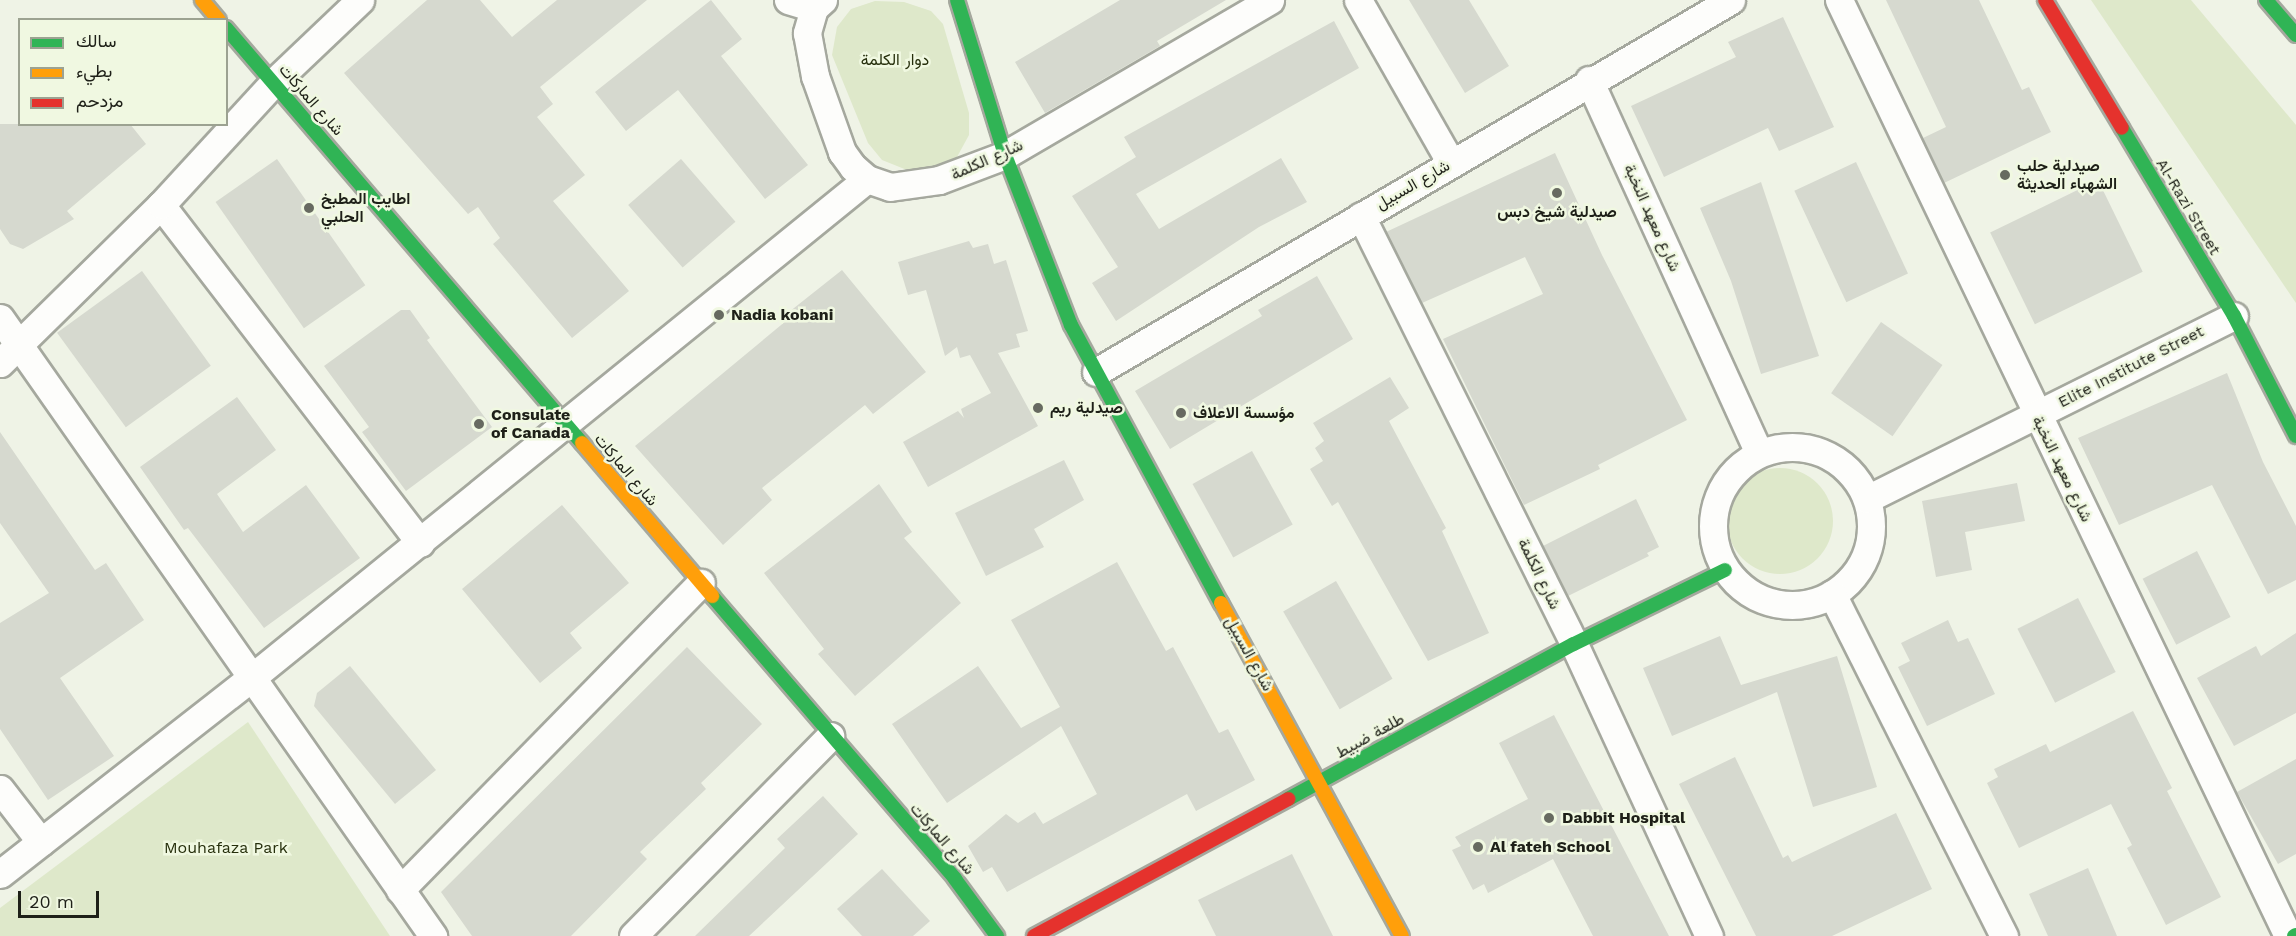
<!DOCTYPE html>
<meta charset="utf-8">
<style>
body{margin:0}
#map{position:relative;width:2296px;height:936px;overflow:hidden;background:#eff3e6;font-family:"Work Sans",Vazirmatn,sans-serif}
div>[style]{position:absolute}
.green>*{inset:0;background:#dee8ca}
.round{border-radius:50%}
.building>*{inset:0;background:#d6d9cf;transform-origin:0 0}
.roads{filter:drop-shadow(2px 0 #a5a89e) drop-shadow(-2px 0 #a5a89e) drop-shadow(0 2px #a5a89e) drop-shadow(0 -2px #a5a89e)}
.street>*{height:27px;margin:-13.5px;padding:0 13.5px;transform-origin:13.5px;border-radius:13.5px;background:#fdfdfb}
.street>.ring{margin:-13.5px;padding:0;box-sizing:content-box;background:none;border:27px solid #fdfdfb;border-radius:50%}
.fast>*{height:14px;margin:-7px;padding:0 7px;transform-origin:7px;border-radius:7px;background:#30b455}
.slow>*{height:14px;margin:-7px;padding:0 7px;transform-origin:7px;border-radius:7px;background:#ff9f0a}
.jam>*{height:14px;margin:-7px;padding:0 7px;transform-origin:7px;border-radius:7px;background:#e5322d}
.dots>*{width:16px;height:16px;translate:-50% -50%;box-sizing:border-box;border:3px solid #f0f8e1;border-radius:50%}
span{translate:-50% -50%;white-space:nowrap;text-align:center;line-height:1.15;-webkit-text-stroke:5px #f0f8e1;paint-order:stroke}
.park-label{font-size:16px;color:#262f0c}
.street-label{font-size:16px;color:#1e2018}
.poi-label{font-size:16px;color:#1e2018;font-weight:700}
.left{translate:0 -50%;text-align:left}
.legend{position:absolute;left:18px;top:18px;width:210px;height:108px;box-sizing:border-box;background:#f0f8e1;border:2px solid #9ca291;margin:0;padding:8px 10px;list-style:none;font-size:18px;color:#1e2018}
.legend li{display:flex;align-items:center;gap:12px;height:30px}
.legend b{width:30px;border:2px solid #9ca291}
.scale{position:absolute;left:18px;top:891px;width:81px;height:27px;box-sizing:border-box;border:3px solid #1e2018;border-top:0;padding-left:8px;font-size:18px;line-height:21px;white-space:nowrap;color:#1e2018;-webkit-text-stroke:4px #f0f8e1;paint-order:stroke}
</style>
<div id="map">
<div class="green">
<i style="clip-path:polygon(2091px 0,2191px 0,2296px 125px,2296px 303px)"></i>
<i style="clip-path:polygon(875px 1px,904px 2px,931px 11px,943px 24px,969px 113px,969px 135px,957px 157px,942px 174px,917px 174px,882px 160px,868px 143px,832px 55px,837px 27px,851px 9px)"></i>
<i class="round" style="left:1727px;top:468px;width:106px;height:106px"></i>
<i style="clip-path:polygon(248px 722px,390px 936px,0 936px,0 908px)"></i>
</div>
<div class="building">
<i style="clip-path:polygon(427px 0,480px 0,512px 37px,557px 0,647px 0,540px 87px,553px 104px,537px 117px,585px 175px,553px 201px,629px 291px,572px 338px,493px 244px,500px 238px,478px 207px,468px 214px,344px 73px)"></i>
<i style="clip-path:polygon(711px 0,742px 39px,721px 56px,808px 165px,765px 199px,678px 90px,626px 131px,595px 92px)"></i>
<i style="clip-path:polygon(1120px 0,1226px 0,1157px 41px,1160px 46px,1045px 113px,1015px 62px)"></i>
<i style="clip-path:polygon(1409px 0,1469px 0,1509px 66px,1465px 93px)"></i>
<i style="clip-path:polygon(1886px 0,1979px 0,2022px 90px,2029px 87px,2051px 132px,1944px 183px,1923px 138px,1946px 127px)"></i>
<i style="clip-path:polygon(1783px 17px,1834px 127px,1779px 151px,1768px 128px,1664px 177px,1631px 106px,1736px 57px,1728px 42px)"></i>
<i style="clip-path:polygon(1334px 21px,1359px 68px,1136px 194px,1159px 229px,1281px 158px,1307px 202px,1259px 227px,1116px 321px,1092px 283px,1118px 267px,1072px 196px,1136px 157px,1124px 137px)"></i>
<i style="clip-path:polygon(0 124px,130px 124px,146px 144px,67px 211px,74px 219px,23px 249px,10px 244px,0 229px)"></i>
<i style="clip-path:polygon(1555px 153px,1602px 255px,1687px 420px,1598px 465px,1600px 469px,1524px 505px,1443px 339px,1543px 294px,1525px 257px,1422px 303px,1386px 232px)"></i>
<i style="left:277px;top:159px;width:154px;height:75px;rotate:55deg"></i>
<i style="left:681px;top:159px;width:83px;height:70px;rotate:49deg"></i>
<i style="left:1856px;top:162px;width:123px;height:68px;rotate:65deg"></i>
<i style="left:2098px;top:180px;width:102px;height:120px;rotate:64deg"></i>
<i style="clip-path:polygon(1761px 182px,1819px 356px,1761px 374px,1731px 281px,1700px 208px)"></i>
<i style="clip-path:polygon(969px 241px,973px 248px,988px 244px,994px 264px,1006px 260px,1028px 331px,1016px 334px,1020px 347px,998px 353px,1038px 426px,928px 487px,903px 442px,958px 411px,964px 418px,961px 409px,991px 393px,970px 355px,960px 358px,957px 347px,945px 356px,926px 290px,908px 295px,898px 262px)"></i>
<i style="clip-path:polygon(842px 270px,926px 372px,873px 414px,865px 405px,762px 488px,772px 500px,723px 545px,635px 446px,792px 316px,789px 312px)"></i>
<i style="left:142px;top:271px;width:117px;height:105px;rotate:54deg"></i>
<i style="clip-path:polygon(1317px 276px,1353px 339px,1170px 449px,1135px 391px,1262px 316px,1258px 310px)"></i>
<i style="clip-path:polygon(401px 310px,410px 310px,430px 338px,427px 340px,492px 427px,406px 491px,362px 432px,369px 427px,324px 366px)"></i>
<i style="left:1881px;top:322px;width:75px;height:87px;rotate:35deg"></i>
<i style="clip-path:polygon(2227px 373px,2263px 462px,2296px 526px,2296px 580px,2268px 594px,2212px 485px,2119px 525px,2078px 438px)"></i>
<i style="clip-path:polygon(1390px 377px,1409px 408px,1389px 421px,1446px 528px,1442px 531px,1489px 633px,1428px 661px,1338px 502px,1332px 506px,1310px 469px,1323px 461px,1315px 448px,1324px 441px,1313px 423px)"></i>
<i style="clip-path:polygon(237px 397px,276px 450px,217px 494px,243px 532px,306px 485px,360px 558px,264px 628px,188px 528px,184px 530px,140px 467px)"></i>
<i style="clip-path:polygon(0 432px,95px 570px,106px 563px,144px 620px,60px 678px,114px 756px,48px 800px,0 729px,0 623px,49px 593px,0 523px)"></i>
<i style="left:1252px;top:451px;width:84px;height:68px;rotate:61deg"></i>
<i style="clip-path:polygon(1064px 460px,1084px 500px,1034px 529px,1044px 547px,986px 576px,955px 513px)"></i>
<i style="clip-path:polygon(2017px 483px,2025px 521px,1965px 532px,1972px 570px,1936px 577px,1922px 501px)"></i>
<i style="clip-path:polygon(879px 484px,912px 532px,904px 538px,961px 603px,855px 696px,818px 654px,824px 649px,764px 573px)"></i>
<i style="clip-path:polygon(1636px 499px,1659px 547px,1647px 553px,1649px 556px,1568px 596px,1543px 546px)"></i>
<i style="clip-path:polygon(562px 505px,629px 583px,570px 633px,582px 648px,540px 683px,462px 589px)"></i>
<i style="left:2197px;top:551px;width:74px;height:61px;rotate:63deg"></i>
<i style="clip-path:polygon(1117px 562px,1166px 651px,1173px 647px,1219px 733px,1228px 729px,1255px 780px,1196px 811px,1187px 794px,1007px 892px,992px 867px,983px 872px,968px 846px,1006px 814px,1018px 823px,1035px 812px,1043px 824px,1097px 794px,1061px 726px,947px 803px,892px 724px,978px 666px,1021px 728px,1060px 707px,1011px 620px)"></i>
<i style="left:1336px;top:581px;width:113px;height:61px;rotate:60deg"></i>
<i style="left:2078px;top:598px;width:83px;height:68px;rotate:63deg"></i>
<i style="clip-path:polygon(1948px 620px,1958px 642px,1968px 638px,1995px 694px,1927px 726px,1898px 667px,1910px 661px,1901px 643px)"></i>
<i style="clip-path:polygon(2296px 633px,2296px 713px,2234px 746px,2197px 678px,2256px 646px,2261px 656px)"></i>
<i style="clip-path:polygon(1720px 636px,1741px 685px,1837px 656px,1877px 787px,1813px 807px,1777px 692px,1672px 736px,1643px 668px)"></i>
<i style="clip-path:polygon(687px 647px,762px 724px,701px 783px,706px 789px,640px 852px,647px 859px,571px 936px,472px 936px,441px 892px)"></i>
<i style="clip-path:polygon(350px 666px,436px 770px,395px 804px,314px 706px,317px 693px)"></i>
<i style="clip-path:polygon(2133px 711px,2172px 788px,2167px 791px,2221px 897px,2166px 925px,2127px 848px,2132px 845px,2111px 804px,2019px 848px,1987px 783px,1998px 777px,1994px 769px,2046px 744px,2050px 752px)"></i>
<i style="clip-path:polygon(1554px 715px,1669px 936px,1593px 936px,1553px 859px,1488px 893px,1484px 884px,1473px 890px,1452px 850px,1461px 846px,1455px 837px,1528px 799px,1499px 743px)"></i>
<i style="clip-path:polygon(1735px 757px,1783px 858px,1788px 855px,1792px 862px,1896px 813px,1932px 889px,1832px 936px,1756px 936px,1679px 784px)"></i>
<i style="clip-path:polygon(2296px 759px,2296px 854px,2278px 864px,2237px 792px)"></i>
<i style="clip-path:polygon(823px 796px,858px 834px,749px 936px,695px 936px,785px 848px,777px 839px)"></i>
<i style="clip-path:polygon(1292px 854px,1333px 936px,1216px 936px,1198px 900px)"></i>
<i style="clip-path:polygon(2088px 868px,2117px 936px,2048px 936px,2029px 894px)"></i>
<i style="clip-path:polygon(882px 869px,930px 921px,913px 936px,862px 936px,837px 909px)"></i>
</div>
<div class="roads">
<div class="street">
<i style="left:788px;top:0;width:27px;rotate:17deg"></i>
<i style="left:823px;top:0;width:12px;rotate:138deg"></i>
<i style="left:814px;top:8px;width:26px;rotate:106deg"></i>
<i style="left:807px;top:33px;width:44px;rotate:79.5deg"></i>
<i style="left:815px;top:76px;width:81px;rotate:70.4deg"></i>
<i style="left:842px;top:152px;width:19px;rotate:54deg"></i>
<i style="left:853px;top:167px;width:18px;rotate:41deg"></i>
<i style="left:867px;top:179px;width:24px;rotate:19deg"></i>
<i style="left:890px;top:187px;width:49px;rotate:-8.1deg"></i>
<i style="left:939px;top:180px;width:71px;rotate:-20.7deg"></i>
<i style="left:1005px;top:155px;width:307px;rotate:-30.3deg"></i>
<i style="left:1358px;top:0;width:188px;rotate:60.3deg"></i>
<i style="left:1839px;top:0;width:1038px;rotate:64.37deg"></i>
<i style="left:1589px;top:80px;width:410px;rotate:65.5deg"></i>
<i style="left:161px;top:205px;width:426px;rotate:52.5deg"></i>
<i style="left:1361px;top:216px;width:478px;rotate:63.5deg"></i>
<i style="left:1574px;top:644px;width:322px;rotate:65.2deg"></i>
<i style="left:0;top:318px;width:755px;rotate:54.98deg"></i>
<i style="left:0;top:363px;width:226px;rotate:-44.5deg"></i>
<i style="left:161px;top:205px;width:167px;rotate:-47.4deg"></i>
<i style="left:274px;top:82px;width:119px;rotate:-43.6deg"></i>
<i style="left:1096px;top:372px;width:736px;rotate:-30.36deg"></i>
<i class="ring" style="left:1713px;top:447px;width:131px;height:131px"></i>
<i style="left:1867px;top:499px;width:410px;rotate:-26.5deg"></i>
<i style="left:1832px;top:594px;width:383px;rotate:63.3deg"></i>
<i style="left:0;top:789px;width:67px;rotate:52.3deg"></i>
<i style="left:0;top:874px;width:317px;rotate:-38deg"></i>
<i style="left:250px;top:679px;width:794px;rotate:-39.02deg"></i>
<i style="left:400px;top:890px;width:430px;rotate:-45.6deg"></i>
<i style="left:633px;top:936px;width:281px;rotate:-45.4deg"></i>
</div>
<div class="fast">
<i style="left:957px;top:0;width:162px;rotate:72.8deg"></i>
<i style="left:1005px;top:155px;width:182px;rotate:68.8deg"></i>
<i style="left:1071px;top:325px;width:316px;rotate:61.7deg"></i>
<i style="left:2266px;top:0;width:46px;rotate:49.4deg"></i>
<i style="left:226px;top:28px;width:547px;rotate:49.38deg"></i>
<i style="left:2122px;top:128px;width:219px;rotate:59.2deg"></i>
<i style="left:2234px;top:316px;width:135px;rotate:62.7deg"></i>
<i style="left:712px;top:596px;width:373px;rotate:49.3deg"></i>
<i style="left:955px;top:879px;width:71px;rotate:53.6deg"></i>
<i style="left:1288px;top:799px;width:325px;rotate:-28.5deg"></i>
<i style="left:1574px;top:644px;width:168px;rotate:-26.1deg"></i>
<i style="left:2294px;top:936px;width:2px;rotate:-27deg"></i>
</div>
<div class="slow">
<i style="left:202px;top:0;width:26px;rotate:50deg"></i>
<i style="left:582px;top:443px;width:201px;rotate:49.6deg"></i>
<i style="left:1221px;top:603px;width:379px;rotate:61.5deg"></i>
</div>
<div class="jam">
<i style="left:2045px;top:0;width:149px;rotate:59deg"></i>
<i style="left:1034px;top:936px;width:289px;rotate:-28.3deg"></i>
</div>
</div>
<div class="dots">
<i style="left:2005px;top:175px;background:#676a60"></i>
<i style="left:1557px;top:193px;background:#676a60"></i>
<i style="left:309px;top:208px;background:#676a60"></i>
<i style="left:719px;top:315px;background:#676a60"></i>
<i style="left:1038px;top:408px;background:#676a60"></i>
<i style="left:1181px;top:413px;background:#676a60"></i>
<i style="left:479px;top:424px;background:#676a60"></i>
<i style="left:1549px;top:818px;background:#676a60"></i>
<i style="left:1478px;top:847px;background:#676a60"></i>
</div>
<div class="park-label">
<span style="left:895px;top:60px">دوار الكلمة</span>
<span style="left:226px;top:848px">Mouhafaza Park</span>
</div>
<div class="street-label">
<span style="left:311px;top:100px;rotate:49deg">شارع الماركات</span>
<span style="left:987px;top:160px;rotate:-24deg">شارع الكلمة</span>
<span style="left:1413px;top:185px;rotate:-30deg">شارع السبيل</span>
<span style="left:2188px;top:207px;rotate:59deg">Al-Razi Street</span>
<span style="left:1652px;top:218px;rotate:66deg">شارع معهد النخبة</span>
<span style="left:2131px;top:367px;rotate:-27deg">Elite Institute Street</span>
<span style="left:2062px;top:469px;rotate:64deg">شارع معهد النخبة</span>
<span style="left:626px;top:470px;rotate:50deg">شارع الماركات</span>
<span style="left:1539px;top:574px;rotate:64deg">شارع الكلمة</span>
<span style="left:1249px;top:654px;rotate:61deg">شارع السبيل</span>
<span style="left:1370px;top:736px;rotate:-29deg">طلعة ضبيط</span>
<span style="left:942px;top:839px;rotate:49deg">شارع الماركات</span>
</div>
<div class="poi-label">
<span class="left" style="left:2017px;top:175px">صيدلية حلب<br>الشهباء الحديثة</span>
<span class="left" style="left:321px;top:208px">اطايب المطبخ<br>الحلبي</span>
<span style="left:1557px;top:212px">صيدلية شيخ دبس</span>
<span class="left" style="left:731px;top:315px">Nadia kobani</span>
<span class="left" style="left:1050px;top:408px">صيدلية ريم</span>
<span class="left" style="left:1193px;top:413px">مؤسسة الاعلاف</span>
<span class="left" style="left:491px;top:424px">Consulate<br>of Canada</span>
<span class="left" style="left:1562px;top:818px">Dabbit Hospital</span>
<span class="left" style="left:1490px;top:847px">Al fateh School</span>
</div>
<ul class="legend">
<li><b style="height:8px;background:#30b455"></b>سالك</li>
<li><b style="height:8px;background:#ff9f0a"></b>بطيء</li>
<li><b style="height:8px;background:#e5322d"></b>مزدحم</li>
</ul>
<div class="scale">20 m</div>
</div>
